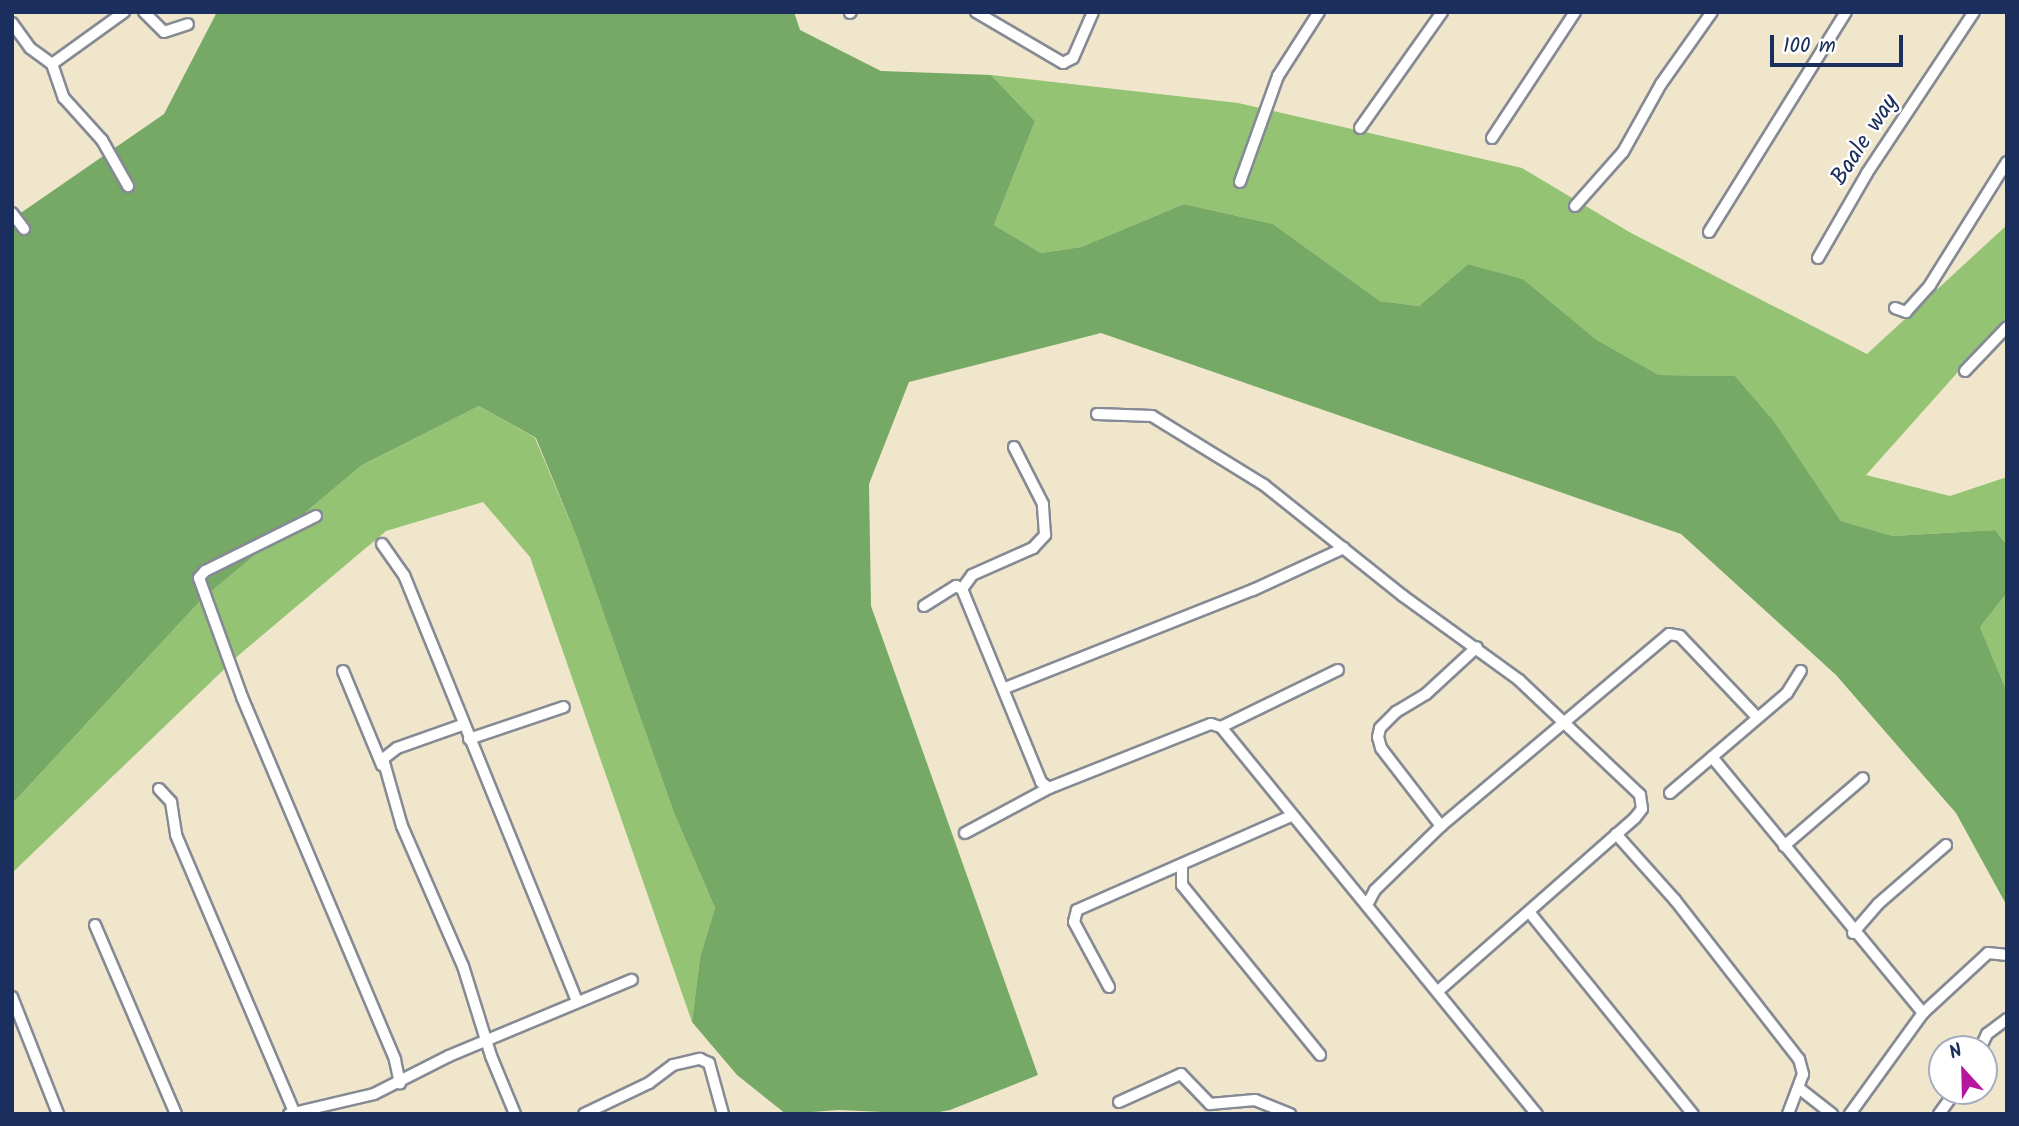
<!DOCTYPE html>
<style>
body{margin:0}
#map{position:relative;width:2019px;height:1126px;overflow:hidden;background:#efe6cb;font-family:Kalam,sans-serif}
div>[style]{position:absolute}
.green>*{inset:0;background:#93c373}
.forest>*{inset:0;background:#76a965}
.roads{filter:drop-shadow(2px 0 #858a94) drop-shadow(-2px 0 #858a94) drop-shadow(0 2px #858a94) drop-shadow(0 -2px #858a94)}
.street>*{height:10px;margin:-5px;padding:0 5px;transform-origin:5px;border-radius:5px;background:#fff}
span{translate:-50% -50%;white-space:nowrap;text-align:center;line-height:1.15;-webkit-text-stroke:5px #fff;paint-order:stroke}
.street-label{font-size:24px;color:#1b2f5e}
.frame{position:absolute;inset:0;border:14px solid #1b2f5e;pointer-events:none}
.north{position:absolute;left:1928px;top:1035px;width:70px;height:70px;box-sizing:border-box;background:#fff;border:2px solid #a4acbf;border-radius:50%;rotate:338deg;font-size:19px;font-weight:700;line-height:28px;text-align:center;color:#1b2f5e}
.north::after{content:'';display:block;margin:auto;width:24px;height:32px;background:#b5179e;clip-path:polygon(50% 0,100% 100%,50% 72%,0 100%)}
.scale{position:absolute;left:1770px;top:35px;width:133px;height:32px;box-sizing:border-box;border:4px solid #1b2f5e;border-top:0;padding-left:9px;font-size:21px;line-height:24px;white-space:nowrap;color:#1b2f5e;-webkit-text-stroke:5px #fff;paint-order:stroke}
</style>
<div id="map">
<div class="green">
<i style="clip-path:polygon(991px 75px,1238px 103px,1522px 168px,1631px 233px,1867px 354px,2007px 225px,2007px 317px,1866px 475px,1950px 496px,2007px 477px,2007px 545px,1995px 530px,1893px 536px,1841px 521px,1774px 421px,1735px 376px,1659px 375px,1597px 340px,1523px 279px,1468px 264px,1419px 306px,1380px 301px,1273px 224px,1184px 204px,1081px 247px,1041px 253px,994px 225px,1035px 121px)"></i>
<i style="clip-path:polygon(479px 406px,535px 438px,577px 538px,674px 813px,715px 908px,700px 957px,692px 1022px,530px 557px,483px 502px,386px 531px,240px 654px,12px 873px,12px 804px,201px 600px,362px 465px)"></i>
<i style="clip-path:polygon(2007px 593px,2007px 692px,1980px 627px)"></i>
</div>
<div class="forest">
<i style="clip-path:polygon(217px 12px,794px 12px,800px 30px,881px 71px,991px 75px,1035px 121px,994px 225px,1041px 253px,1081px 247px,1184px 204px,1273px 224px,1380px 301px,1419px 306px,1468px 264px,1523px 279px,1597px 340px,1659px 375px,1735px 376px,1774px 421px,1841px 521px,1893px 536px,1995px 530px,2007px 545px,2007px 593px,1980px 627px,2007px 692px,2007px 906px,1956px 813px,1836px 675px,1681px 534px,1101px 333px,909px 382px,869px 484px,871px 606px,1038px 1075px,950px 1110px,929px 1114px,838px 1110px,786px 1114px,737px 1075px,692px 1022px,700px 957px,715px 908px,674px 813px,577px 538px,536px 438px,479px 406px,362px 465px,201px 600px,12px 804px,12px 219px,164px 114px)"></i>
</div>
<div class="roads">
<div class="street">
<i style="left:144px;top:12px;width:28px;rotate:45deg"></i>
<i style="left:164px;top:32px;width:25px;rotate:-18deg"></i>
<i style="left:976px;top:12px;width:101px;rotate:30.4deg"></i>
<i style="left:1063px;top:63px;width:11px;rotate:-27deg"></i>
<i style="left:1073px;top:58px;width:50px;rotate:-66.5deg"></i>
<i style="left:850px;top:13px;width:1px;rotate:-45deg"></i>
<i style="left:12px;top:23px;width:31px;rotate:54deg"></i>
<i style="left:30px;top:48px;width:27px;rotate:36deg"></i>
<i style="left:52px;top:64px;width:36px;rotate:71deg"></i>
<i style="left:64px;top:98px;width:57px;rotate:47.9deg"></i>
<i style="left:102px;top:140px;width:53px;rotate:60.5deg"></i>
<i style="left:52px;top:64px;width:89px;rotate:-35.8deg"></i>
<i style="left:1360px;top:128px;width:142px;rotate:-54.7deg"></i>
<i style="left:1492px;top:138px;width:151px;rotate:-56.6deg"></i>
<i style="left:1240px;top:182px;width:113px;rotate:-70.3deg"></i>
<i style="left:1278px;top:76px;width:76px;rotate:-57.4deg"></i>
<i style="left:1575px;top:206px;width:72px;rotate:-48.4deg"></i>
<i style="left:1623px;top:152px;width:78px;rotate:-60.8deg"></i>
<i style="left:1661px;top:84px;width:88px;rotate:-54.7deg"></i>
<i style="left:12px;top:213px;width:20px;rotate:53deg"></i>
<i style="left:1709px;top:232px;width:259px;rotate:-58.1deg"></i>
<i style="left:1818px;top:258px;width:98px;rotate:-60deg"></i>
<i style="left:1867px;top:173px;width:193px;rotate:-56.4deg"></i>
<i style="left:1895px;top:308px;width:12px;rotate:20deg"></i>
<i style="left:1906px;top:312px;width:36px;rotate:-48deg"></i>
<i style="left:1930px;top:285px;width:145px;rotate:-58deg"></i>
<i style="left:1965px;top:371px;width:61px;rotate:-46.3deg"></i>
<i style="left:1097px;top:414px;width:55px;rotate:2.1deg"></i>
<i style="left:1152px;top:416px;width:132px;rotate:31.6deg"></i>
<i style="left:1264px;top:485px;width:178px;rotate:38.6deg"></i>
<i style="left:1403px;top:596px;width:143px;rotate:35.9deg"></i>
<i style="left:1519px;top:680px;width:167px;rotate:43.5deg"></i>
<i style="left:1640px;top:795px;width:14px;rotate:82deg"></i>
<i style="left:1642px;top:809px;width:11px;rotate:128deg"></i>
<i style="left:1635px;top:818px;width:262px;rotate:138.7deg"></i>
<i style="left:316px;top:516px;width:124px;rotate:153.6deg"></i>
<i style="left:205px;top:571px;width:9px;rotate:131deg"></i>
<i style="left:199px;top:578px;width:127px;rotate:70.1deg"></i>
<i style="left:242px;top:697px;width:394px;rotate:67.1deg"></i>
<i style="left:395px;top:1060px;width:24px;rotate:78deg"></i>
<i style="left:382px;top:544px;width:38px;rotate:55deg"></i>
<i style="left:404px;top:575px;width:461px;rotate:67.9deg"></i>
<i style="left:962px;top:589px;width:17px;rotate:-54deg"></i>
<i style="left:972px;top:575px;width:67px;rotate:-23.9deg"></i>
<i style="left:1033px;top:548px;width:18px;rotate:-47deg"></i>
<i style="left:1045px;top:535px;width:31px;rotate:-94deg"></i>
<i style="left:1043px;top:504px;width:64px;rotate:-117deg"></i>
<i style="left:924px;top:606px;width:38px;rotate:-32deg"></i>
<i style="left:956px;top:586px;width:7px;rotate:27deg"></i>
<i style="left:962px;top:589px;width:209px;rotate:67.7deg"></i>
<i style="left:1041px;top:782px;width:10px;rotate:37deg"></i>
<i style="left:1049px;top:788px;width:174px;rotate:-21.6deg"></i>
<i style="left:1211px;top:724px;width:10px;rotate:17deg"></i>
<i style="left:1221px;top:727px;width:500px;rotate:50.8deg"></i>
<i style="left:343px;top:671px;width:102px;rotate:67.5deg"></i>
<i style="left:1005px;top:688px;width:267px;rotate:-21.6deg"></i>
<i style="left:1253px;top:590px;width:100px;rotate:-24.8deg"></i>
<i style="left:462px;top:725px;width:69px;rotate:160.5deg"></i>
<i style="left:397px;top:748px;width:18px;rotate:142deg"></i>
<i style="left:383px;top:759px;width:70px;rotate:74.2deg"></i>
<i style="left:402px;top:826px;width:153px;rotate:66.5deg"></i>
<i style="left:463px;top:966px;width:94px;rotate:72.7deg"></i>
<i style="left:491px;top:1056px;width:63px;rotate:67.5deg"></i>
<i style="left:1221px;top:727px;width:130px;rotate:-26deg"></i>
<i style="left:469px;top:739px;width:100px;rotate:-18.6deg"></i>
<i style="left:1712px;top:757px;width:332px;rotate:50.5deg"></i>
<i style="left:1923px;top:1013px;width:125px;rotate:125.9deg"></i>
<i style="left:159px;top:789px;width:18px;rotate:47deg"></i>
<i style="left:171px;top:802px;width:33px;rotate:81deg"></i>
<i style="left:176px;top:835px;width:303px;rotate:66.9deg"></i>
<i style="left:1670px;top:793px;width:154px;rotate:-40.5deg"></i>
<i style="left:1787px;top:693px;width:26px;rotate:-58deg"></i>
<i style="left:1441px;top:826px;width:98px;rotate:-127.6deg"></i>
<i style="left:1381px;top:748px;width:11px;rotate:-105deg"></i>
<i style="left:1378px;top:737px;width:9px;rotate:-77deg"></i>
<i style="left:1380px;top:728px;width:23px;rotate:-45deg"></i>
<i style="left:1396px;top:712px;width:35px;rotate:-31deg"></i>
<i style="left:1426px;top:694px;width:69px;rotate:-42.7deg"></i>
<i style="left:965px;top:833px;width:95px;rotate:-28.2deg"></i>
<i style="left:1616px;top:834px;width:89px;rotate:48.2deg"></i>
<i style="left:1675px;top:900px;width:202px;rotate:52.1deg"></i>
<i style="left:1799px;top:1059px;width:16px;rotate:75deg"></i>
<i style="left:1803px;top:1074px;width:43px;rotate:110.6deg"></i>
<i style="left:1784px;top:846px;width:104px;rotate:-40.7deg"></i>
<i style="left:1182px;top:865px;width:20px;rotate:90deg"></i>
<i style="left:1182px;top:885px;width:219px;rotate:50.9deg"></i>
<i style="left:1367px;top:905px;width:17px;rotate:-62deg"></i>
<i style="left:1375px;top:890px;width:92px;rotate:-44.1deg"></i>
<i style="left:1441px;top:826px;width:298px;rotate:-40.1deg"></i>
<i style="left:1669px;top:634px;width:11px;rotate:10deg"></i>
<i style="left:1680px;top:636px;width:112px;rotate:46.5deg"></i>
<i style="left:1530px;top:913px;width:259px;rotate:51deg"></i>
<i style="left:95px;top:925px;width:206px;rotate:66.8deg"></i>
<i style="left:1853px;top:933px;width:38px;rotate:-49deg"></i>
<i style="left:1878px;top:904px;width:90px;rotate:-40.9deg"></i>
<i style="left:1109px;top:987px;width:74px;rotate:-118.3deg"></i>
<i style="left:1074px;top:922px;width:12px;rotate:-76deg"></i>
<i style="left:1077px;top:910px;width:234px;rotate:-23.7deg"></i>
<i style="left:12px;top:997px;width:126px;rotate:68.5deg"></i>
<i style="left:1923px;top:1013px;width:88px;rotate:-42.7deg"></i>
<i style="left:1988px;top:953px;width:19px;rotate:6deg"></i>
<i style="left:1980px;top:1049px;width:17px;rotate:-65deg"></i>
<i style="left:1987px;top:1034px;width:25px;rotate:-37deg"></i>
<i style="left:1800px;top:1089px;width:41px;rotate:38deg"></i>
<i style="left:1119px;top:1102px;width:68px;rotate:-24.3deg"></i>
<i style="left:1181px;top:1074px;width:42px;rotate:46deg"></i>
<i style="left:1210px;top:1104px;width:45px;rotate:-5.1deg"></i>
<i style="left:1255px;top:1100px;width:38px;rotate:22deg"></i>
<i style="left:289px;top:1114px;width:87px;rotate:-13.2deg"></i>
<i style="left:374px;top:1094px;width:84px;rotate:-26.9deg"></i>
<i style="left:449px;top:1056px;width:198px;rotate:-22.6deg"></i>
<i style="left:584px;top:1114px;width:72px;rotate:-25.5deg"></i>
<i style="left:649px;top:1083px;width:30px;rotate:-37deg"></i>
<i style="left:673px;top:1065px;width:28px;rotate:-13deg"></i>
<i style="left:700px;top:1059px;width:10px;rotate:24deg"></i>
<i style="left:709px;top:1063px;width:53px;rotate:74.6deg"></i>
<i style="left:1939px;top:1114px;width:29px;rotate:-54deg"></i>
</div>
</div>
<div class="street-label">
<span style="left:1865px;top:140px;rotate:-57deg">Baale way</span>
</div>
<div class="frame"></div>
<div class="north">N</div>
<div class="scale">100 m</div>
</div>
